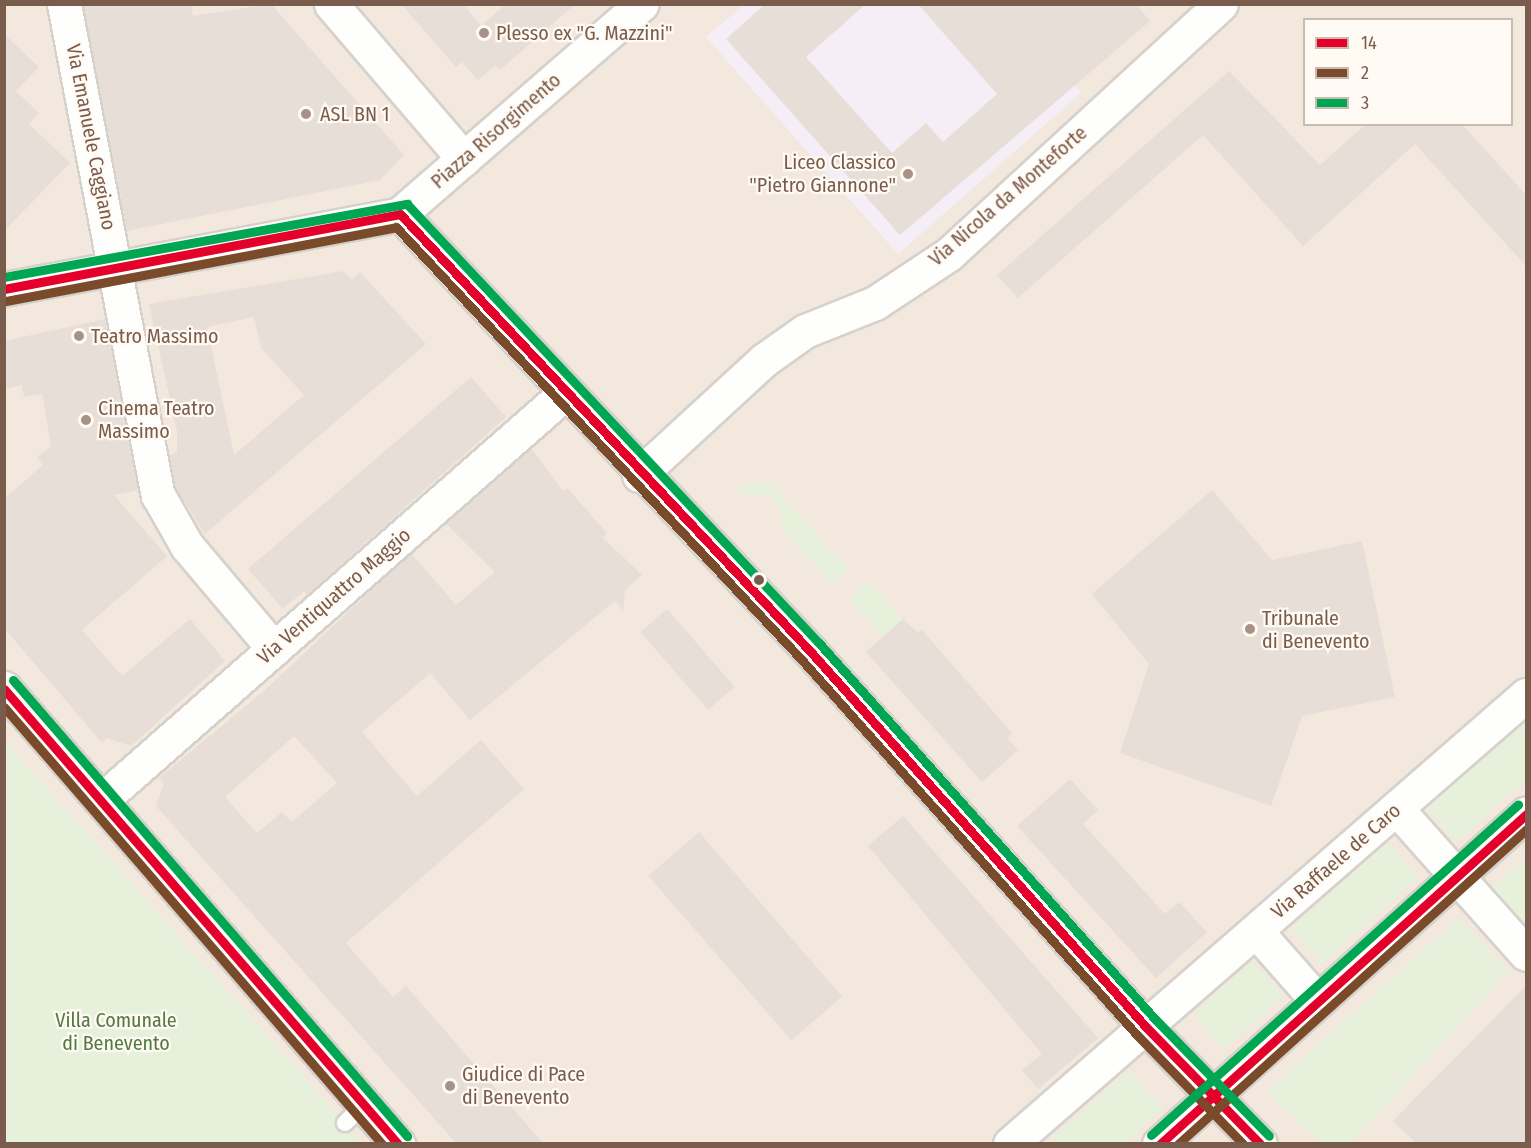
<!DOCTYPE html>
<style>
body{margin:0}
#map{position:relative;width:1531px;height:1148px;overflow:hidden;background:#f9f5f0;font-family:"Fira Sans Condensed",sans-serif}
div>[style]{position:absolute}
.residential>*{inset:0;background:#f2e8de}
.education>*{inset:0;background:#f6eef6}
.green>*{inset:0;background:#e7f0db;transform-origin:0 0}
.building>*{inset:0;background:#e6ded7;transform-origin:0 0}
.roads{filter:drop-shadow(2px 0 #d7d1cb) drop-shadow(-2px 0 #d7d1cb) drop-shadow(0 2px #d7d1cb) drop-shadow(0 -2px #d7d1cb)}
.service>*{height:16px;margin:-8px;padding:0 8px;transform-origin:8px;border-radius:8px;background:#fefefd}
.minor>*{height:33px;margin:-16.5px;padding:0 16.5px;transform-origin:16.5px;border-radius:16.5px;background:#fefefd}
.bus-1>*{height:9px;margin:-4.5px;padding:0 4.5px;transform-origin:4.5px;border-radius:4.5px;background:#e4002b}
.bus-2>*{height:9px;margin:-4.5px;padding:0 4.5px;transform-origin:4.5px;border-radius:4.5px;background:#7a4b2a}
.bus-3>*{height:9px;margin:-4.5px;padding:0 4.5px;transform-origin:4.5px;border-radius:4.5px;background:#00a651}
.dots>*{width:16px;height:16px;translate:-50% -50%;box-sizing:border-box;border:3px solid #fffaf3;border-radius:50%}
span{translate:-50% -50%;white-space:nowrap;text-align:center;line-height:1.15;-webkit-text-stroke:4.5px #fffaf3;paint-order:stroke}
.poi-label{font-size:20px;color:#7a5c4d}
.left{translate:0 -50%;text-align:left}
.right{translate:-100% -50%;text-align:right}
.street-label{font-size:20px;color:#7a5c4d}
.park-label{font-size:20px;color:#537a41}
.frame{position:absolute;inset:0;border:6px solid #7a5c4d;pointer-events:none}
.legend{position:absolute;left:1303px;top:18px;width:210px;height:108px;box-sizing:border-box;background:#fffaf3;border:2px solid #cabbb1;margin:0;padding:8px 10px;list-style:none;font-size:18px;color:#7a5c4d}
.legend li{display:flex;align-items:center;gap:12px;height:30px}
.legend b{width:30px;border:2px solid #cabbb1}
</style>
<div id="map">
<div class="residential">
<i style="clip-path:polygon(evenodd,5px 5px,1526px 5px,1526px 1143px,5px 1143px,5px 5px,1304px 20px,1512px 20px,1512px 124px,1304px 124px,1304px 20px)"></i>
</div>
<div class="education">
<i style="clip-path:polygon(744px 5px,1019px 5px,1025px 30px,1081px 93px,898px 254px,706px 37px)"></i>
</div>
<div class="green">
<i style="clip-path:polygon(759px 480px,772px 485px,848px 569px,832px 584px,782px 529px,781px 513px,770px 496px,739px 495px,737px 489px)"></i>
<i style="left:869px;top:581px;width:51px;height:27px;rotate:48deg"></i>
<i style="clip-path:polygon(1526px 718px,1526px 780px,1455px 842px,1424px 806px)"></i>
<i style="clip-path:polygon(4px 740px,345px 1123px,361px 1143px,5px 1143px)"></i>
<i style="left:1387px;top:842px;width:47px;height:130px;rotate:48deg"></i>
<i style="clip-path:polygon(1526px 858px,1526px 929px,1490px 889px)"></i>
<i style="clip-path:polygon(1458px 918px,1509px 971px,1352px 1143px,1321px 1143px,1266px 1092px)"></i>
<i style="left:1252px;top:961px;width:47px;height:79px;rotate:48deg"></i>
<i style="clip-path:polygon(1129px 1070px,1163px 1108px,1124px 1143px,1047px 1143px)"></i>
</div>
<div class="building">
<i style="clip-path:polygon(83px 4px,191px 4px,193px 16px,271px 4px,404px 155px,380px 180px,127px 231px)"></i>
<i style="clip-path:polygon(401px 4px,463px 4px,481px 26px,506px 4px,575px 4px,500px 70px,495px 65px,478px 80px,462px 62px,456px 67px)"></i>
<i style="clip-path:polygon(765px 4px,866px 4px,806px 57px,892px 153px,926px 123px,943px 142px,997px 94px,918px 4px,1136px 4px,1150px 21px,900px 235px,726px 39px)"></i>
<i style="clip-path:polygon(4px 34px,39px 67px,16px 91px,39px 113px,29px 124px,70px 163px,4px 231px)"></i>
<i style="clip-path:polygon(1229px 71px,1320px 165px,1366px 124px,1462px 124px,1527px 196px,1527px 267px,1415px 144px,1303px 246px,1203px 135px,1018px 298px,997px 275px)"></i>
<i style="clip-path:polygon(evenodd,343px 271px,352px 280px,360px 272px,426px 344px,205px 534px,176px 488px,169px 455px,177px 453px,177px 431px,149px 304px,343px 271px,254px 317px,261px 348px,304px 395px,234px 455px,207px 327px,254px 317px)"></i>
<i style="clip-path:polygon(105px 319px,138px 490px,114px 495px,167px 556px,82px 630px,122px 676px,190px 619px,225px 661px,131px 746px,107px 738px,102px 743px,4px 628px,4px 499px,43px 465px,37px 457px,51px 446px,42px 394px,24px 397px,22px 385px,4px 389px,4px 341px)"></i>
<i style="clip-path:polygon(471px 377px,506px 417px,307px 595px,304px 591px,283px 609px,248px 569px)"></i>
<i style="clip-path:polygon(evenodd,531px 448px,563px 491px,567px 488px,607px 533px,603px 538px,642px 575px,625px 590px,623px 611px,615px 601px,470px 720px,430px 673px,362px 732px,417px 796px,481px 740px,524px 789px,346px 943px,393px 997px,406px 986px,543px 1143px,456px 1143px,156px 806px,164px 783px,159px 778px,264px 691px,411px 553px,456px 605px,495px 572px,445px 523px,531px 448px,294px 736px,337px 783px,292px 822px,282px 812px,257px 833px,225px 797px,294px 736px)"></i>
<i style="clip-path:polygon(1212px 490px,1272px 560px,1362px 541px,1395px 697px,1302px 716px,1271px 806px,1120px 753px,1149px 664px,1092px 594px)"></i>
<i style="left:667px;top:609px;width:103px;height:35px;rotate:49deg"></i>
<i style="clip-path:polygon(903px 619px,918px 633px,922px 630px,1012px 733px,1007px 738px,1018px 750px,982px 782px,866px 652px)"></i>
<i style="clip-path:polygon(1070px 779px,1098px 810px,1083px 824px,1165px 914px,1179px 902px,1207px 932px,1156px 978px,1017px 826px)"></i>
<i style="clip-path:polygon(903px 816px,1098px 1038px,1038px 1089px,1022px 1070px,1042px 1054px,868px 846px)"></i>
<i style="left:699px;top:832px;width:218px;height:67px;rotate:49deg"></i>
<i style="clip-path:polygon(1527px 985px,1527px 1143px,1416px 1143px,1393px 1121px)"></i>
</div>
<div class="roads">
<div class="service">
<i style="left:345px;top:1123px;width:27px;rotate:-45deg"></i>
</div>
<div class="minor">
<i style="left:64px;top:4px;width:500px;rotate:79.2deg"></i>
<i style="left:158px;top:495px;width:59px;rotate:60.4deg"></i>
<i style="left:187px;top:546px;width:135px;rotate:49.8deg"></i>
<i style="left:331px;top:4px;width:204px;rotate:49.4deg"></i>
<i style="left:400px;top:214px;width:599px;rotate:46.83deg"></i>
<i style="left:810px;top:651px;width:504px;rotate:48.22deg"></i>
<i style="left:1146px;top:1027px;width:163px;rotate:45.7deg"></i>
<i style="left:4px;top:289px;width:403px;rotate:-10.7deg"></i>
<i style="left:400px;top:214px;width:320px;rotate:-41deg"></i>
<i style="left:639px;top:475px;width:170px;rotate:-42.6deg"></i>
<i style="left:764px;top:360px;width:50px;rotate:-35.3deg"></i>
<i style="left:805px;top:331px;width:75px;rotate:-21.8deg"></i>
<i style="left:875px;top:303px;width:89px;rotate:-33.5deg"></i>
<i style="left:949px;top:254px;width:369px;rotate:-42.6deg"></i>
<i style="left:4px;top:688px;width:603px;rotate:49.17deg"></i>
<i style="left:104px;top:798px;width:612px;rotate:-41.29deg"></i>
<i style="left:1396px;top:808px;width:195px;rotate:48.3deg"></i>
<i style="left:1256px;top:931px;width:91px;rotate:48.6deg"></i>
<i style="left:1010px;top:1144px;width:684px;rotate:-41.03deg"></i>
<i style="left:1159px;top:1144px;width:494px;rotate:-42deg"></i>
</div>
</div>
<div class="bus-1">
<i style="left:400px;top:214px;width:599px;rotate:46.83deg"></i>
<i style="left:810px;top:651px;width:504px;rotate:48.22deg"></i>
<i style="left:1146px;top:1027px;width:163px;rotate:45.7deg"></i>
<i style="left:4px;top:289px;width:403px;rotate:-10.7deg"></i>
<i style="left:4px;top:689px;width:602px;rotate:49.11deg"></i>
<i style="left:1160px;top:1144px;width:493px;rotate:-42deg"></i>
</div>
<div class="bus-2">
<i style="left:6px;top:301px;width:397px;rotate:-10.7deg"></i>
<i style="left:396px;top:227px;width:592px;rotate:46.85deg"></i>
<i style="left:801px;top:659px;width:504px;rotate:48.22deg"></i>
<i style="left:1137px;top:1035px;width:152px;rotate:45.8deg"></i>
<i style="left:4px;top:707px;width:578px;rotate:49.14deg"></i>
<i style="left:1178px;top:1144px;width:469px;rotate:-42.1deg"></i>
</div>
<div class="bus-3">
<i style="left:4px;top:277px;width:410px;rotate:-10.3deg"></i>
<i style="left:407px;top:204px;width:602px;rotate:46.82deg"></i>
<i style="left:819px;top:643px;width:504px;rotate:48.22deg"></i>
<i style="left:1155px;top:1019px;width:163px;rotate:45.7deg"></i>
<i style="left:13px;top:680px;width:603px;rotate:49.17deg"></i>
<i style="left:1151px;top:1135px;width:494px;rotate:-42deg"></i>
</div>
<div class="dots">
<i style="left:484px;top:33px;background:#a69286"></i>
<i style="left:306px;top:114px;background:#a69286"></i>
<i style="left:908px;top:174px;background:#a69286"></i>
<i style="left:79px;top:336px;background:#a69286"></i>
<i style="left:86px;top:420px;background:#a69286"></i>
<i style="left:759px;top:580px;background:#7a5c4d"></i>
<i style="left:1250px;top:629px;background:#a69286"></i>
<i style="left:450px;top:1086px;background:#a69286"></i>
</div>
<div class="poi-label">
<span class="left" style="left:496px;top:33px">Plesso ex "G. Mazzini"</span>
<span class="left" style="left:320px;top:114px">ASL BN 1</span>
<span class="right" style="left:896px;top:174px">Liceo Classico<br>"Pietro Giannone"</span>
<span class="left" style="left:91px;top:336px">Teatro Massimo</span>
<span class="left" style="left:98px;top:420px">Cinema Teatro<br>Massimo</span>
<span class="left" style="left:1262px;top:630px">Tribunale<br>di Benevento</span>
<span class="left" style="left:462px;top:1086px">Giudice di Pace<br>di Benevento</span>
</div>
<div class="street-label">
<span style="left:496px;top:131px;rotate:-41deg">Piazza Risorgimento</span>
<span style="left:91px;top:137px;rotate:79deg">Via Emanuele Caggiano</span>
<span style="left:1008px;top:196px;rotate:-41deg">Via Nicola da Monteforte</span>
<span style="left:334px;top:596px;rotate:-41deg">Via Ventiquattro Maggio</span>
<span style="left:1336px;top:861px;rotate:-41deg">Via Raffaele de Caro</span>
</div>
<div class="park-label">
<span style="left:116px;top:1032px">Villa Comunale<br>di Benevento</span>
</div>
<div class="frame"></div>
<ul class="legend">
<li><b style="height:8px;background:#e4002b"></b>14</li>
<li><b style="height:8px;background:#7a4b2a"></b>2</li>
<li><b style="height:8px;background:#00a651"></b>3</li>
</ul>
</div>
